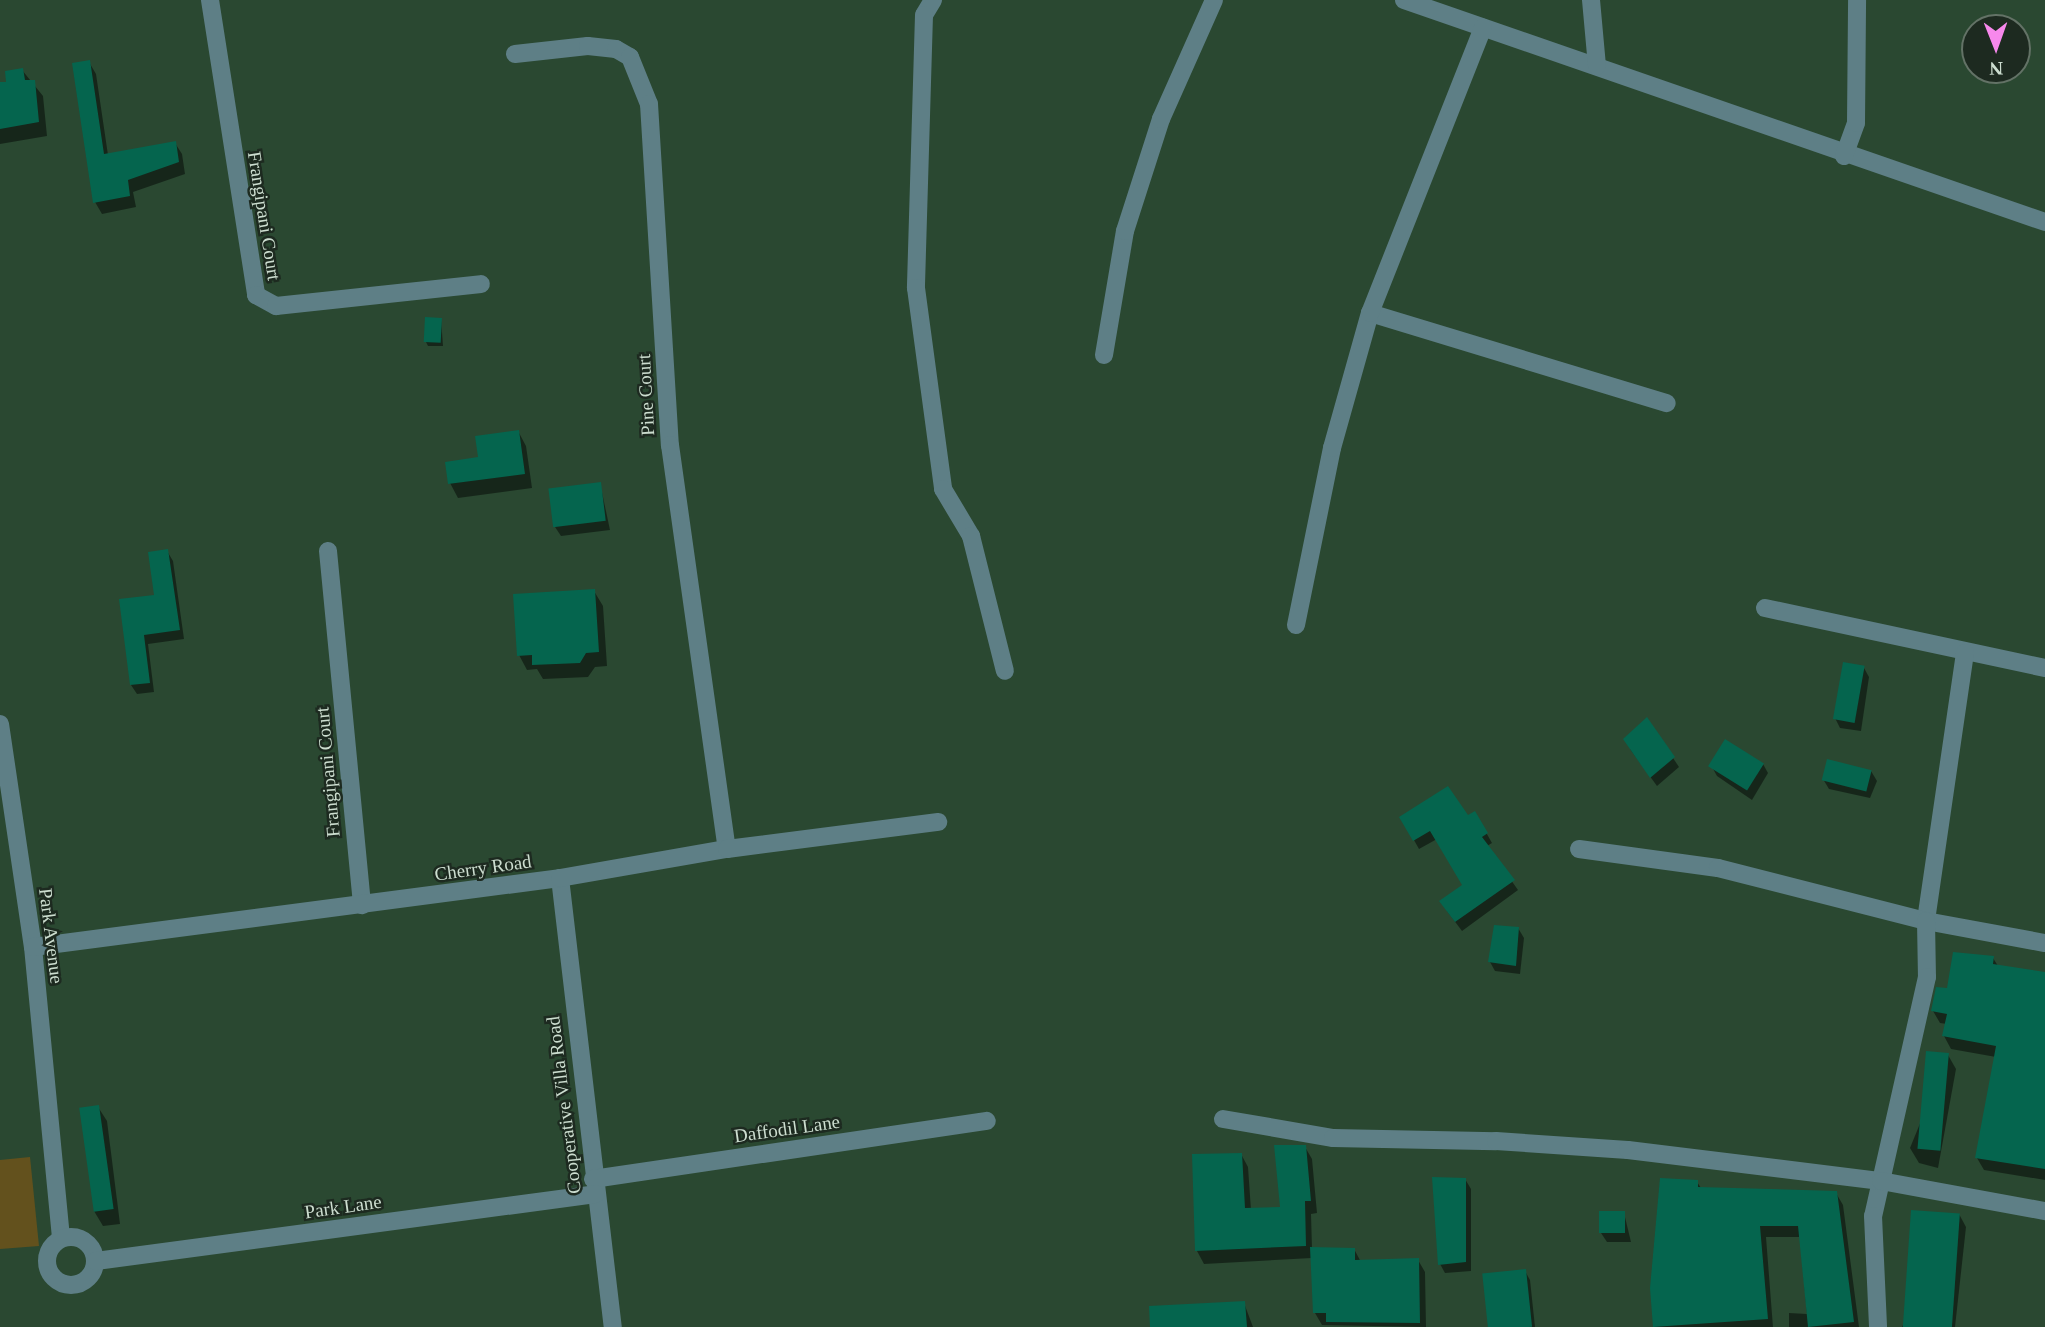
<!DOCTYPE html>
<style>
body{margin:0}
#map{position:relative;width:2045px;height:1327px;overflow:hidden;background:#2a4831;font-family:"Times New Roman",serif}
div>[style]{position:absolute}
.green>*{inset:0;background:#63511d}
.shadow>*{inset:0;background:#0007}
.building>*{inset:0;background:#05654e;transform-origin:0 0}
.minor>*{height:18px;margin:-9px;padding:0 9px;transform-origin:9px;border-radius:9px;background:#5e7f86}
.minor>.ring{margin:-9px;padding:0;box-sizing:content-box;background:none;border:18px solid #5e7f86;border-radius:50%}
span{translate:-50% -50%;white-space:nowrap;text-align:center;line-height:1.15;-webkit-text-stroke:5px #1d2a20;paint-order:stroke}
.street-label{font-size:19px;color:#ccddcf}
.north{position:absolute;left:1961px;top:14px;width:70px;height:70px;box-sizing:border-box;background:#1d2a20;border:2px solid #637266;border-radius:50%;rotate:179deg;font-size:19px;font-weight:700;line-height:28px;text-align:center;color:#ccddcf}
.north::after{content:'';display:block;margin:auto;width:24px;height:32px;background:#f788ec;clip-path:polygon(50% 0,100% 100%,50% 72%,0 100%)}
</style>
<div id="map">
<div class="green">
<i style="clip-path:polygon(30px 1157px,39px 1246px,0 1249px,0 1160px)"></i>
</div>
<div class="shadow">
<i style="clip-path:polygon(89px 62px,96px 74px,108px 155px,175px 143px,182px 154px,185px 174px,133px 192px,136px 207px,102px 214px,95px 202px)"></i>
<i style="clip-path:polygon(22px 70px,43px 96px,47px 136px,0 144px,0 84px,8px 83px)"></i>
<i style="clip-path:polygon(441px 319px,443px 346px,428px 346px,426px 342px)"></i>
<i style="clip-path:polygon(518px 431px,526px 446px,532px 488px,458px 498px,450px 483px)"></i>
<i style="clip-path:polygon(600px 483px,610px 530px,561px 536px,555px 527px)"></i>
<i style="clip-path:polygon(167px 551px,173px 561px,184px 639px,148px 644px,154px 692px,137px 694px,131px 685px,121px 601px,156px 597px)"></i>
<i style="clip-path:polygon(594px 591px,603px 606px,607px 666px,595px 667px,588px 677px,543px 679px,537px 669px,527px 670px,519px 655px)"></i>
<i style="clip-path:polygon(1864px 668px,1869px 677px,1861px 731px,1840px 728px,1835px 718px)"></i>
<i style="clip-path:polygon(1630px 749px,1673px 758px,1679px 767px,1657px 786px)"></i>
<i style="clip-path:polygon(1763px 764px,1768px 773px,1752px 800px,1717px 776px,1712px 767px)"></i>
<i style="clip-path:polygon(1871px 771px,1877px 781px,1870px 798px,1829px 789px,1823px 779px)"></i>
<i style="clip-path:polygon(1475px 813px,1492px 843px,1487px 846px,1518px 890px,1462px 931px,1447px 911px,1464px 885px,1437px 839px,1419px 849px,1401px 817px,1467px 817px)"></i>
<i style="clip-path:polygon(1518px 928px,1524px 938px,1520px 974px,1495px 971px,1490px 962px)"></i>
<i style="clip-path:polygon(1993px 958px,1998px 966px,2045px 974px,2045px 1180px,1984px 1170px,1977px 1158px,1996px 1057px,1951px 1049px,1944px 1036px,1947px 1024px,1940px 1023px,1933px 1011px,1948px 990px)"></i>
<i style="clip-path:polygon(1948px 1055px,1956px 1069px,1938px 1168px,1919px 1163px,1910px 1148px)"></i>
<i style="clip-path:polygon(98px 1107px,107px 1121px,120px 1224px,103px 1226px,94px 1211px)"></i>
<i style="clip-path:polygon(1305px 1147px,1312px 1159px,1317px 1213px,1311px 1214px,1312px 1248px,1354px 1249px,1361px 1262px,1418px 1260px,1425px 1272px,1426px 1327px,1322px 1325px,1315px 1313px,1312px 1258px,1204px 1264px,1197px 1251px,1194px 1156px,1241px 1154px,1248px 1167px,1251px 1210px,1282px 1209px)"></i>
<i style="clip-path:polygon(1465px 1179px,1471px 1189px,1471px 1271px,1445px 1273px,1440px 1264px)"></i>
<i style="clip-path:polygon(1697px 1182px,1701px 1188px,1836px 1193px,1843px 1205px,1859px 1327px,1789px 1327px,1789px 1313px,1807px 1314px,1800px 1237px,1766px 1237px,1773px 1327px,1654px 1327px,1652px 1288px)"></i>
<i style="clip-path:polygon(1624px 1213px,1631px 1242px,1607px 1242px,1601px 1233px)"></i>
<i style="clip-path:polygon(1959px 1214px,1966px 1227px,1955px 1327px,1902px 1327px)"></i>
<i style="clip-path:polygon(1525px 1271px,1530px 1280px,1535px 1327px,1491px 1327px)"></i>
<i style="clip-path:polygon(1244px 1303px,1253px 1327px,1151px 1327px)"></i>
</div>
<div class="building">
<i style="clip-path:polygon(90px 60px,104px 154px,176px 141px,179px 162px,128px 180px,130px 196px,93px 203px,72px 63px)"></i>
<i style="clip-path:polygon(23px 68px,25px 80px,35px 80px,39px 122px,0 129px,0 82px,6px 82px,5px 71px)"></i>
<i style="left:425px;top:317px;width:17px;height:25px;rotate:3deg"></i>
<i style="clip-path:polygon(519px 430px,525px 474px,448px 484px,445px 462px,478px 457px,475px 436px)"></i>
<i style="left:601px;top:482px;width:39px;height:53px;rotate:83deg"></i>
<i style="clip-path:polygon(168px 549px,180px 630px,144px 635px,150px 683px,130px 685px,119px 599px,154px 595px,148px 552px)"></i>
<i style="clip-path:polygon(595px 589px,599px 652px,586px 653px,580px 663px,532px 665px,532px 655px,517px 656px,513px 594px)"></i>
<i style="left:1843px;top:662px;width:22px;height:58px;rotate:10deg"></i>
<i style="clip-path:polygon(1647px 717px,1675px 757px,1650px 778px,1623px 739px)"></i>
<i style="left:1725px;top:739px;width:46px;height:32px;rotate:32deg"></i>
<i style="left:1827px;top:759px;width:46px;height:22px;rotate:14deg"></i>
<i style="clip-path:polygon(1448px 786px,1468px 815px,1475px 811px,1488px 833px,1482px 837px,1515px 880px,1455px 922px,1439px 901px,1462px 885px,1430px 831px,1413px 841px,1399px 817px)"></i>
<i style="clip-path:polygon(1494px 925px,1519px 927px,1516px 966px,1488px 962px)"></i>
<i style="clip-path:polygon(1953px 952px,1994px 956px,1993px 964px,2045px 972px,2045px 1169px,1975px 1158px,1996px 1046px,1942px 1036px,1947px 1014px,1931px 1011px,1936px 987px,1947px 988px)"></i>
<i style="left:1926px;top:1051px;width:23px;height:98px;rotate:5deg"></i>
<i style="left:99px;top:1105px;width:105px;height:20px;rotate:82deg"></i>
<i style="clip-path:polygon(1274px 1145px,1306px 1145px,1311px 1201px,1305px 1201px,1306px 1246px,1195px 1251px,1192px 1154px,1242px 1153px,1245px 1208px,1280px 1207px)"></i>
<i style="clip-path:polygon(1432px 1177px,1466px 1178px,1466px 1262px,1438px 1265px)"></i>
<i style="clip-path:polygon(1660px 1178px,1698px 1180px,1698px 1187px,1837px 1191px,1854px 1322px,1808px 1327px,1798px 1226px,1760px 1226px,1768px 1319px,1653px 1327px,1650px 1288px)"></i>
<i style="left:1911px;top:1210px;width:49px;height:118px;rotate:4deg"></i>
<i style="left:1599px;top:1211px;width:26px;height:22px"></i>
<i style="clip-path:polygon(1310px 1247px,1355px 1248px,1355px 1260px,1419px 1258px,1420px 1323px,1326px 1322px,1326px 1313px,1313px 1313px)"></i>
<i style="left:1526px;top:1269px;width:58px;height:44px;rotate:84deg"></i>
<i style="clip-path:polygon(1245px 1301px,1247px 1327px,1150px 1327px,1149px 1306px)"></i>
</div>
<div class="minor">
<i style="left:210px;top:0;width:299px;rotate:81.1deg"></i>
<i style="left:256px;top:295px;width:23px;rotate:29deg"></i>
<i style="left:276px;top:306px;width:206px;rotate:-6.1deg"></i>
<i style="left:933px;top:0;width:17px;rotate:121deg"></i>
<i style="left:924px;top:15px;width:273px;rotate:91.7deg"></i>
<i style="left:916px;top:288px;width:203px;rotate:82.3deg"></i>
<i style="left:943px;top:489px;width:55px;rotate:59.2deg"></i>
<i style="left:971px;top:536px;width:139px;rotate:75.9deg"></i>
<i style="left:1404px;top:0;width:678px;rotate:19.1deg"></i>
<i style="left:1591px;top:0;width:66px;rotate:84.8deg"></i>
<i style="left:515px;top:54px;width:73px;rotate:-6.3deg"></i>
<i style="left:588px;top:46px;width:28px;rotate:6deg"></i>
<i style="left:616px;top:49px;width:16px;rotate:30deg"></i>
<i style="left:630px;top:57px;width:51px;rotate:68deg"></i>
<i style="left:649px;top:104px;width:342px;rotate:86.5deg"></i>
<i style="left:670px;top:445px;width:408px;rotate:82deg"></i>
<i style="left:1844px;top:156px;width:35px;rotate:-70deg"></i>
<i style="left:1856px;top:123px;width:123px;rotate:-89.5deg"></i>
<i style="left:1370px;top:313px;width:310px;rotate:16.9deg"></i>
<i style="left:1104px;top:355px;width:126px;rotate:-80.4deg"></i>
<i style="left:1125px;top:231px;width:118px;rotate:-72.2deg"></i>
<i style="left:1161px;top:119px;width:130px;rotate:-66deg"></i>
<i style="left:328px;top:551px;width:356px;rotate:84.5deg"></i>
<i style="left:1765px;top:608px;width:286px;rotate:12.1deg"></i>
<i style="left:1296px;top:625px;width:181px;rotate:-78.5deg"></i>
<i style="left:1332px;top:448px;width:140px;rotate:-74.3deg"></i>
<i style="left:1370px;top:313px;width:307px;rotate:-68.4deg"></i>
<i style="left:1965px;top:653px;width:271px;rotate:98.3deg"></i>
<i style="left:1926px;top:921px;width:121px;rotate:10.5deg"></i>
<i style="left:0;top:724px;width:225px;rotate:81.6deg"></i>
<i style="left:33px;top:947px;width:292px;rotate:84.5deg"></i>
<i style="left:1579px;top:849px;width:140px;rotate:7.8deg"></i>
<i style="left:1718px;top:868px;width:215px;rotate:14.3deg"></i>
<i style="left:1926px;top:921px;width:56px;rotate:89deg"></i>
<i style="left:1927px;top:977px;width:245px;rotate:102.7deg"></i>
<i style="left:1873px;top:1216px;width:111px;rotate:87.4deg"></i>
<i style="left:560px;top:878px;width:452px;rotate:83.3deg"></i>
<i style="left:33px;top:947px;width:531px;rotate:-7.46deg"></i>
<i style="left:560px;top:878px;width:169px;rotate:-9.9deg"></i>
<i style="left:727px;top:849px;width:213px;rotate:-7.3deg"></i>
<i style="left:1223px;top:1119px;width:112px;rotate:9.8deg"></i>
<i style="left:1333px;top:1138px;width:163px;rotate:1.1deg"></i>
<i style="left:1496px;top:1141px;width:132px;rotate:3.9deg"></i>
<i style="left:1628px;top:1150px;width:255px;rotate:7deg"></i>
<i style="left:1881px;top:1181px;width:167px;rotate:10.4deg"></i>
<i style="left:593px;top:1179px;width:398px;rotate:-8.4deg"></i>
<i class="ring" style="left:47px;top:1237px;width:30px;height:30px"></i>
<i style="left:96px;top:1261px;width:504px;rotate:-7.63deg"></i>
</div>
<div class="street-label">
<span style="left:264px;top:216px;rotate:81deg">Frangipani Court</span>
<span style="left:646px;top:395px;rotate:-93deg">Pine Court</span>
<span style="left:328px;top:772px;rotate:-95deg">Frangipani Court</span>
<span style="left:483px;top:868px;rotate:-8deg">Cherry Road</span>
<span style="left:51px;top:936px;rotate:83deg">Park Avenue</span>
<span style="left:564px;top:1105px;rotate:-97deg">Cooperative Villa Road</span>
<span style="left:787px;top:1129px;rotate:-8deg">Daffodil Lane</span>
<span style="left:343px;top:1207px;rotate:-8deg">Park Lane</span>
</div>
<div class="north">N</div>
</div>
